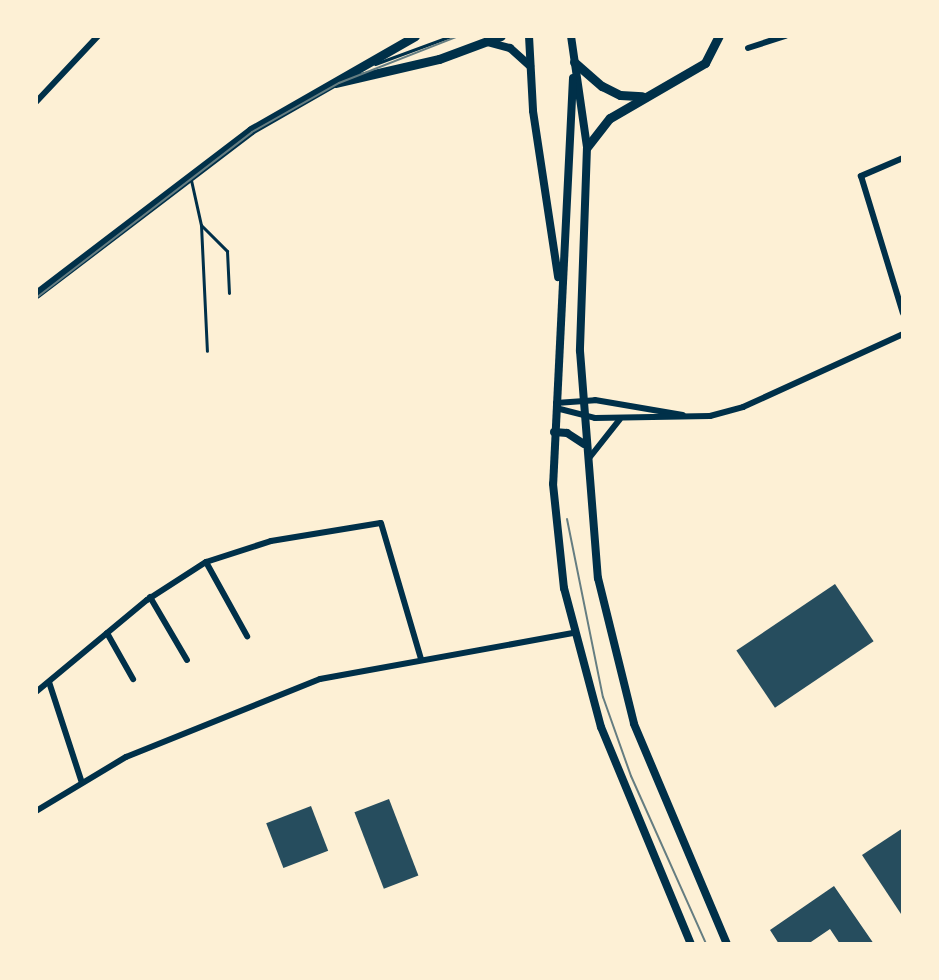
<!DOCTYPE html>
<style>
body{margin:0}
#map{position:relative;width:939px;height:980px;overflow:hidden;background:#fdf0d5;font-family:"Noto Sans",sans-serif}
div>[style]{position:absolute}
.building>*{inset:0;background:#264d5e;transform-origin:0 0}
.service>*{height:3px;margin:-1.5px;padding:0 1.5px;transform-origin:1.5px;border-radius:1.5px;background:#003049}
.minor>*{height:6px;margin:-3px;padding:0 3px;transform-origin:3px;border-radius:3px;background:#003049}
.secondary>*{height:8px;margin:-4px;padding:0 4px;transform-origin:4px;border-radius:4px;background:#003049}
.primary>*{height:9px;margin:-4.5px;padding:0 4.5px;transform-origin:4.5px;border-radius:4.5px;background:#003049}
.tram>*{height:2px;margin:-1px;padding:0 1px;transform-origin:1px;border-radius:1px;background:#657d81}
span{translate:-50% -50%;white-space:nowrap;text-align:center;line-height:1.15;-webkit-text-stroke:6px #fdf0d5;paint-order:stroke}
.frame{position:absolute;inset:0;border:38px solid #fdf0d5;pointer-events:none}
</style>
<div id="map">
<div class="building">
<i style="left:835px;top:584px;width:69px;height:119px;rotate:56deg"></i>
<i style="left:389px;top:799px;width:82px;height:37px;rotate:69deg"></i>
<i style="left:311px;top:806px;width:48px;height:48px;rotate:69deg"></i>
<i style="clip-path:polygon(903px 828px,903px 917px,862px 855px)"></i>
<i style="clip-path:polygon(834px 886px,874px 944px,840px 944px,830px 929px,808px 944px,779px 944px,770px 930px)"></i>
</div>
<div class="service">
<i style="left:375px;top:64px;width:81px;rotate:-20.2deg"></i>
<i style="left:191px;top:180px;width:46px;rotate:77.5deg"></i>
<i style="left:201px;top:225px;width:126px;rotate:87.3deg"></i>
<i style="left:201px;top:225px;width:37px;rotate:45deg"></i>
<i style="left:227px;top:251px;width:42px;rotate:87.3deg"></i>
</div>
<div class="minor">
<i style="left:748px;top:48px;width:40px;rotate:-18deg"></i>
<i style="left:36px;top:102px;width:91px;rotate:-46.8deg"></i>
<i style="left:903px;top:158px;width:46px;rotate:156.8deg"></i>
<i style="left:861px;top:176px;width:143px;rotate:73deg"></i>
<i style="left:556px;top:403px;width:39px;rotate:-4deg"></i>
<i style="left:595px;top:400px;width:89px;rotate:9.7deg"></i>
<i style="left:556px;top:408px;width:40px;rotate:14.4deg"></i>
<i style="left:595px;top:418px;width:115px;rotate:-1deg"></i>
<i style="left:710px;top:416px;width:34px;rotate:-15deg"></i>
<i style="left:743px;top:407px;width:176px;rotate:-24.5deg"></i>
<i style="left:590px;top:457px;width:48px;rotate:-51.7deg"></i>
<i style="left:206px;top:562px;width:85px;rotate:61deg"></i>
<i style="left:150px;top:597px;width:73px;rotate:59.6deg"></i>
<i style="left:107px;top:633px;width:53px;rotate:60.5deg"></i>
<i style="left:49px;top:682px;width:106px;rotate:71.9deg"></i>
<i style="left:36px;top:692px;width:144px;rotate:-39.7deg"></i>
<i style="left:147px;top:600px;width:70px;rotate:-32.8deg"></i>
<i style="left:206px;top:562px;width:68px;rotate:-17.9deg"></i>
<i style="left:271px;top:541px;width:111px;rotate:-9.3deg"></i>
<i style="left:381px;top:523px;width:142px;rotate:73.6deg"></i>
<i style="left:36px;top:811px;width:105px;rotate:-31deg"></i>
<i style="left:126px;top:757px;width:209px;rotate:-21.9deg"></i>
<i style="left:320px;top:679px;width:257px;rotate:-10.3deg"></i>
</div>
<div class="secondary">
<i style="left:529px;top:36px;width:75px;rotate:86.9deg"></i>
<i style="left:533px;top:111px;width:168px;rotate:81.4deg"></i>
<i style="left:571px;top:36px;width:112px;rotate:81.8deg"></i>
<i style="left:587px;top:147px;width:204px;rotate:92deg"></i>
<i style="left:580px;top:351px;width:228px;rotate:85.5deg"></i>
<i style="left:598px;top:578px;width:150px;rotate:76.1deg"></i>
<i style="left:634px;top:724px;width:239px;rotate:67.1deg"></i>
<i style="left:487px;top:42px;width:24px;rotate:15deg"></i>
<i style="left:510px;top:48px;width:27px;rotate:42deg"></i>
<i style="left:573px;top:78px;width:406px;rotate:92.8deg"></i>
<i style="left:553px;top:484px;width:105px;rotate:84deg"></i>
<i style="left:564px;top:588px;width:144px;rotate:75.1deg"></i>
<i style="left:601px;top:727px;width:235px;rotate:67.5deg"></i>
<i style="left:554px;top:432px;width:13px;rotate:4deg"></i>
<i style="left:567px;top:433px;width:20px;rotate:33deg"></i>
</div>
<div class="primary">
<i style="left:574px;top:62px;width:37px;rotate:41deg"></i>
<i style="left:602px;top:86px;width:20px;rotate:27deg"></i>
<i style="left:620px;top:95px;width:22px;rotate:3deg"></i>
<i style="left:335px;top:83px;width:107px;rotate:-13deg"></i>
<i style="left:439px;top:59px;width:66px;rotate:-20.4deg"></i>
<i style="left:587px;top:147px;width:37px;rotate:-52deg"></i>
<i style="left:610px;top:118px;width:110px;rotate:-30.1deg"></i>
<i style="left:705px;top:63px;width:30px;rotate:-63deg"></i>
<i style="left:36px;top:294px;width:270px;rotate:-37.3deg"></i>
<i style="left:251px;top:130px;width:189px;rotate:-29.8deg"></i>
</div>
<div class="tram">
<i style="left:36px;top:298px;width:272px;rotate:-37.5deg"></i>
<i style="left:252px;top:132px;width:100px;rotate:-29.4deg"></i>
<i style="left:339px;top:83px;width:129px;rotate:-21.4deg"></i>
<i style="left:567px;top:519px;width:182px;rotate:78.6deg"></i>
<i style="left:603px;top:697px;width:84px;rotate:70.5deg"></i>
<i style="left:631px;top:776px;width:184px;rotate:65.9deg"></i>
</div>
<div class="frame"></div>
</div>
